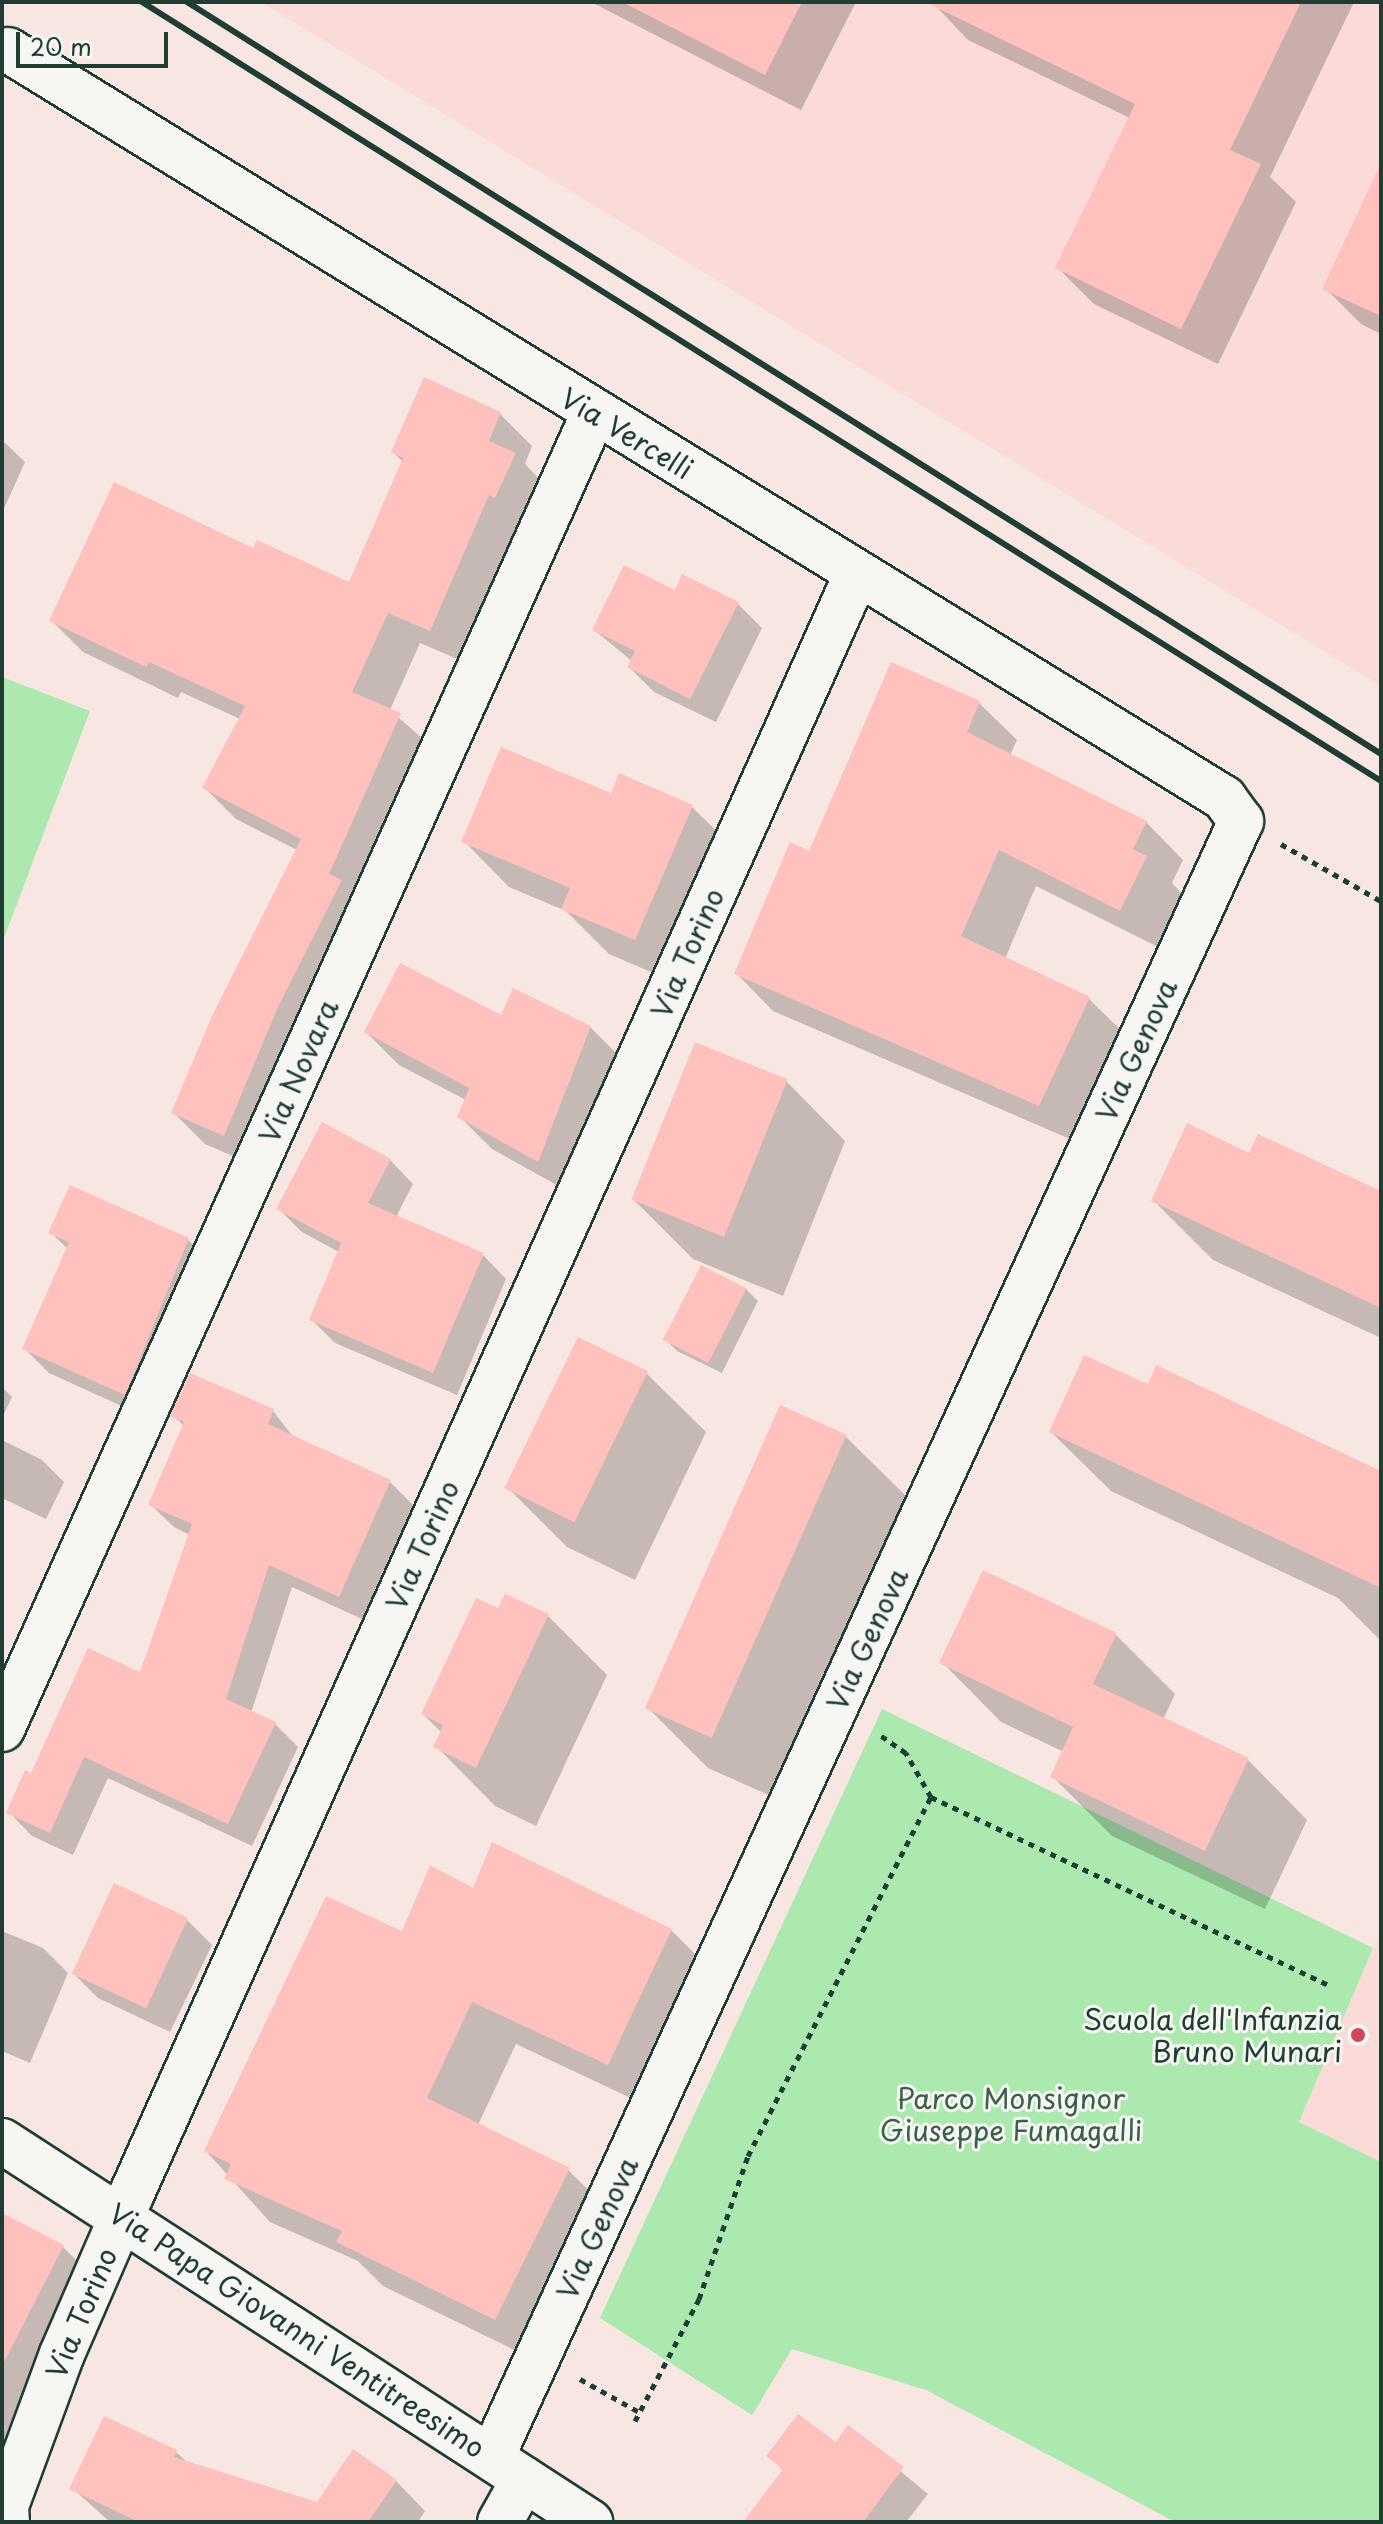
<!DOCTYPE html>
<style>
body{margin:0}
#map{position:relative;width:1383px;height:2524px;overflow:hidden;background:#f8e6e2;font-family:"Playpen Sans",sans-serif}
div>[style]{position:absolute}
.built>*{inset:0;background:#fadbd7}
.green>*{inset:0;background:#abe9af}
.shadow>*{inset:0;background:#0003}
.building>*{inset:0;background:#fec1be;transform-origin:0 0}
.path>*{height:5px;margin-top:-2.5px;transform-origin:0;background:repeating-linear-gradient(90deg,#1f3d34 0 6px,transparent 0 12px)}
.roads{filter:drop-shadow(2px 0 #1f3d34) drop-shadow(-2px 0 #1f3d34) drop-shadow(0 2px #1f3d34) drop-shadow(0 -2px #1f3d34)}
.minor>*{height:44px;margin:-22px;padding:0 22px;transform-origin:22px;border-radius:22px;background:#f6f6f2}
.rail>*{height:6px;margin:-3px;padding:0 3px;transform-origin:3px;border-radius:3px;background:#1f3d34}
.dots>*{width:22px;height:22px;translate:-50% -50%;box-sizing:border-box;border:4px solid #f6f6f2;border-radius:50%}
span{translate:-50% -50%;white-space:nowrap;text-align:center;line-height:1.15;-webkit-text-stroke:6px #f6f6f2;paint-order:stroke}
.street-label{font-size:28px;color:#1f3d34}
.poi-label{font-size:28px;color:#1f3d34}
.right{translate:-100% -50%;text-align:right}
.park-label{font-size:28px;color:#3b5f4d}
.frame{position:absolute;inset:0;border:4px solid #1f3d34;pointer-events:none}
.scale{position:absolute;left:16px;top:32px;width:152px;height:36px;box-sizing:border-box;border:4px solid #1f3d34;border-top:0;padding-left:10px;font-size:24px;line-height:28px;white-space:nowrap;color:#1f3d34;-webkit-text-stroke:6px #f6f6f2;paint-order:stroke}
</style>
<div id="map">
<div class="built">
<i style="clip-path:polygon(261px 2px,1381px 2px,1381px 686px)"></i>
<i style="clip-path:polygon(1381px 1931px,1381px 2162px,1299px 2122px)"></i>
</div>
<div class="green">
<i style="clip-path:polygon(2px 677px,90px 711px,2px 943px)"></i>
<i style="clip-path:polygon(882px 1709px,1373px 1948px,1299px 2122px,1381px 2162px,1381px 2522px,1175px 2522px,926px 2390px,792px 2349px,752px 2415px,600px 2318px)"></i>
</div>
<div class="shadow">
<i style="clip-path:polygon(591px 2px,856px 2px,801px 110px)"></i>
<i style="clip-path:polygon(932px 2px,1354px 2px,1270px 177px,1296px 202px,1218px 364px,1094px 304px,1058px 268px,1130px 118px,968px 40px)"></i>
<i style="clip-path:polygon(1381px 168px,1381px 334px,1361px 324px,1325px 288px)"></i>
<i style="clip-path:polygon(425px 380px,500px 414px,532px 446px,525px 464px,546px 486px,462px 661px,420px 643px,390px 710px,432px 747px,256px 1166px,205px 1144px,173px 1112px,297px 850px,236px 819px,204px 787px,240px 719px,181px 692px,178px 698px,83px 652px,51px 620px,254px 551px,350px 585px,403px 462px,393px 452px)"></i>
<i style="clip-path:polygon(2px 440px,25px 462px,3px 511px,2px 511px)"></i>
<i style="clip-path:polygon(676px 593px,737px 603px,762px 628px,716px 722px,654px 692px,629px 667px,632px 661px,594px 630px)"></i>
<i style="clip-path:polygon(979px 703px,1017px 740px,1010px 755px,1146px 822px,1183px 860px,1172px 883px,1183px 895px,1158px 947px,1036px 886px,1005px 959px,1089px 999px,1127px 1036px,1077px 1142px,773px 1011px,736px 973px,810px 853px)"></i>
<i style="clip-path:polygon(612px 796px,692px 807px,738px 852px,681px 985px,609px 954px,566px 911px,509px 887px,464px 841px)"></i>
<i style="clip-path:polygon(502px 1018px,590px 1027px,623px 1060px,571px 1193px,492px 1149px,459px 1116px,466px 1100px,399px 1065px,366px 1032px)"></i>
<i style="clip-path:polygon(786px 1081px,845px 1141px,783px 1296px,693px 1259px,634px 1200px)"></i>
<i style="clip-path:polygon(1250px 1155px,1381px 1193px,1381px 1338px,1213px 1260px,1153px 1200px)"></i>
<i style="clip-path:polygon(390px 1160px,413px 1184px,396px 1217px,483px 1255px,506px 1279px,457px 1395px,335px 1343px,311px 1319px,339px 1252px,302px 1232px,278px 1208px)"></i>
<i style="clip-path:polygon(50px 1232px,188px 1240px,213px 1265px,150px 1419px,49px 1373px,24px 1348px,68px 1249px)"></i>
<i style="clip-path:polygon(746px 1289px,758px 1301px,722px 1373px,677px 1351px,665px 1339px)"></i>
<i style="clip-path:polygon(646px 1373px,706px 1432px,635px 1580px,567px 1547px,508px 1488px)"></i>
<i style="clip-path:polygon(2px 1387px,12px 1397px,2px 1418px)"></i>
<i style="clip-path:polygon(1148px 1387px,1381px 1473px,1381px 1641px,1338px 1598px,1111px 1491px,1051px 1432px)"></i>
<i style="clip-path:polygon(781px 1408px,846px 1437px,906px 1496px,773px 1797px,708px 1768px,648px 1708px)"></i>
<i style="clip-path:polygon(273px 1411px,294px 1438px,390px 1482px,413px 1505px,362px 1619px,292px 1587px,251px 1713px,275px 1724px,298px 1747px,252px 1846px,108px 1778px,73px 1855px,32px 1836px,9px 1812px,32px 1776px,141px 1675px,190px 1535px,174px 1527px,150px 1504px,184px 1426px,173px 1415px)"></i>
<i style="clip-path:polygon(2px 1440px,42px 1460px,64px 1482px,46px 1519px,2px 1498px)"></i>
<i style="clip-path:polygon(499px 1611px,548px 1616px,607px 1675px,536px 1826px,495px 1806px,436px 1746px,442px 1733px,423px 1714px)"></i>
<i style="clip-path:polygon(1116px 1635px,1175px 1694px,1163px 1720px,1248px 1760px,1307px 1820px,1265px 1909px,1112px 1836px,1052px 1776px,1064px 1752px,1001px 1722px,942px 1662px)"></i>
<i style="clip-path:polygon(474px 1891px,671px 1930px,715px 1974px,652px 2108px,516px 2044px,478px 2125px,568px 2170px,612px 2213px,539px 2362px,383px 2286px,358px 2261px,270px 2222px,206px 2151px,404px 1933px)"></i>
<i style="clip-path:polygon(187px 1920px,212px 1945px,170px 2032px,98px 1998px,73px 1973px)"></i>
<i style="clip-path:polygon(2px 1931px,43px 1948px,68px 1973px,30px 2063px,2px 2051px)"></i>
<i style="clip-path:polygon(2px 2215px,63px 2247px,92px 2276px,2px 2505px)"></i>
<i style="clip-path:polygon(848px 2428px,928px 2494px,906px 2522px,746px 2522px,784px 2471px,768px 2456px,836px 2445px)"></i>
<i style="clip-path:polygon(176px 2452px,188px 2463px,318px 2505px,396px 2481px,425px 2511px,418px 2522px,110px 2522px,72px 2488px)"></i>
</div>
<div class="building">
<i style="clip-path:polygon(622px 2px,802px 2px,765px 75px)"></i>
<i style="clip-path:polygon(925px 2px,1301px 2px,1230px 150px,1261px 164px,1181px 329px,1055px 268px,1135px 104px)"></i>
<i style="clip-path:polygon(1381px 163px,1381px 316px,1322px 289px)"></i>
<i style="clip-path:polygon(424px 377px,501px 412px,489px 441px,516px 453px,495px 498px,489px 495px,430px 631px,388px 613px,352px 692px,401px 713px,329px 874px,342px 880px,278px 1007px,224px 1136px,171px 1113px,212px 1016px,301px 839px,202px 788px,245px 706px,149px 662px,146px 667px,49px 621px,114px 482px,253px 548px,257px 540px,349px 582px,403px 458px,391px 452px)"></i>
<i style="clip-path:polygon(624px 565px,675px 590px,682px 574px,739px 602px,690px 699px,627px 667px,635px 651px,592px 630px)"></i>
<i style="clip-path:polygon(891px 662px,980px 701px,967px 732px,1147px 821px,1133px 849px,1147px 856px,1120px 911px,999px 850px,961px 936px,1090px 997px,1039px 1106px,734px 974px,790px 842px,809px 851px)"></i>
<i style="clip-path:polygon(501px 747px,611px 793px,619px 773px,693px 805px,635px 940px,561px 909px,570px 888px,461px 842px)"></i>
<i style="clip-path:polygon(400px 963px,501px 1015px,513px 988px,591px 1026px,538px 1162px,457px 1117px,469px 1088px,364px 1032px)"></i>
<i style="left:695px;top:1042px;width:100px;height:170px;rotate:22deg"></i>
<i style="clip-path:polygon(322px 1122px,391px 1159px,368px 1203px,484px 1253px,433px 1373px,309px 1320px,341px 1243px,276px 1209px)"></i>
<i style="clip-path:polygon(1187px 1123px,1249px 1153px,1258px 1134px,1381px 1191px,1381px 1308px,1151px 1201px)"></i>
<i style="clip-path:polygon(70px 1185px,189px 1238px,125px 1395px,22px 1349px,69px 1242px,48px 1233px)"></i>
<i style="left:701px;top:1265px;width:51px;height:84px;rotate:27deg"></i>
<i style="left:578px;top:1337px;width:78px;height:168px;rotate:26deg"></i>
<i style="clip-path:polygon(1084px 1355px,1148px 1384px,1156px 1365px,1381px 1471px,1381px 1588px,1049px 1432px)"></i>
<i style="clip-path:polygon(190px 1373px,274px 1409px,268px 1424px,391px 1480px,339px 1597px,269px 1565px,226px 1699px,276px 1722px,228px 1824px,84px 1757px,50px 1833px,6px 1813px,25px 1770px,31px 1773px,88px 1648px,140px 1672px,192px 1524px,148px 1505px,184px 1422px,170px 1416px)"></i>
<i style="left:780px;top:1405px;width:73px;height:332px;rotate:24deg"></i>
<i style="clip-path:polygon(983px 1570px,1117px 1633px,1093px 1684px,1249px 1758px,1205px 1851px,1050px 1777px,1073px 1727px,939px 1663px)"></i>
<i style="clip-path:polygon(505px 1594px,549px 1614px,476px 1768px,433px 1747px,443px 1725px,421px 1714px,476px 1598px,498px 1608px)"></i>
<i style="clip-path:polygon(492px 1842px,672px 1929px,608px 2065px,472px 2002px,427px 2098px,570px 2168px,495px 2320px,336px 2242px,342px 2231px,224px 2179px,231px 2164px,204px 2151px,326px 1896px,402px 1931px,430px 1865px,473px 1888px)"></i>
<i style="left:114px;top:1883px;width:82px;height:100px;rotate:25deg"></i>
<i style="clip-path:polygon(2px 2213px,64px 2245px,2px 2366px)"></i>
<i style="clip-path:polygon(798px 2414px,836px 2442px,848px 2425px,904px 2467px,863px 2522px,743px 2522px,783px 2469px,766px 2456px)"></i>
<i style="clip-path:polygon(104px 2416px,177px 2450px,174px 2457px,317px 2502px,353px 2449px,397px 2480px,368px 2522px,139px 2522px,69px 2489px)"></i>
</div>
<div class="path">
<i style="left:1281px;top:844px;width:115px;rotate:29.7deg"></i>
<i style="left:931px;top:1797px;width:438px;rotate:25.3deg"></i>
<i style="left:580px;top:2379px;width:68px;rotate:29.2deg"></i>
<i style="left:635px;top:2421px;width:138px;rotate:-62.3deg"></i>
<i style="left:699px;top:2299px;width:151px;rotate:-71.1deg"></i>
<i style="left:748px;top:2156px;width:403px;rotate:-63deg"></i>
<i style="left:931px;top:1797px;width:51px;rotate:-119.6deg"></i>
<i style="left:906px;top:1753px;width:35px;rotate:-145deg"></i>
</div>
<div class="roads">
<div class="minor">
<i style="left:8px;top:50px;width:1428px;rotate:31.6deg"></i>
<i style="left:1224px;top:798px;width:29px;rotate:54deg"></i>
<i style="left:1241px;top:821px;width:1799px;rotate:114.6deg"></i>
<i style="left:2px;top:1729px;width:1443px;rotate:-65.78deg"></i>
<i style="left:2px;top:2141px;width:701px;rotate:32.94deg"></i>
<i style="left:7px;top:2522px;width:16px;rotate:-94deg"></i>
<i style="left:6px;top:2506px;width:162px;rotate:-69.8deg"></i>
<i style="left:62px;top:2354px;width:176px;rotate:-66.5deg"></i>
<i style="left:132px;top:2193px;width:1775px;rotate:-65.89deg"></i>
<i style="left:500px;top:2522px;width:49px;rotate:-60.8deg"></i>
</div>
</div>
<div class="rail">
<i style="left:142px;top:2px;width:1464px;rotate:32.16deg"></i>
<i style="left:187px;top:2px;width:1411px;rotate:32.2deg"></i>
</div>
<div class="dots">
<i style="left:1358px;top:2035px;background:#d1495b"></i>
</div>
<div class="street-label">
<span style="left:627px;top:433px;rotate:31deg">Via Vercelli</span>
<span style="left:687px;top:953px;rotate:-66deg">Via Torino</span>
<span style="left:1136px;top:1050px;rotate:-65deg">Via Genova</span>
<span style="left:298px;top:1071px;rotate:-66deg">Via Novara</span>
<span style="left:422px;top:1545px;rotate:-66deg">Via Torino</span>
<span style="left:867px;top:1639px;rotate:-65deg">Via Genova</span>
<span style="left:597px;top:2228px;rotate:-65deg">Via Genova</span>
<span style="left:81px;top:2313px;rotate:-67deg">Via Torino</span>
<span style="left:297px;top:2330px;rotate:33deg">Via Papa Giovanni Ventitreesimo</span>
</div>
<div class="poi-label">
<span class="right" style="left:1342px;top:2035px">Scuola dell'Infanzia<br>Bruno Munari</span>
</div>
<div class="park-label">
<span style="left:1011px;top:2114px">Parco Monsignor<br>Giuseppe Fumagalli</span>
</div>
<div class="frame"></div>
<div class="scale">20 m</div>
</div>
